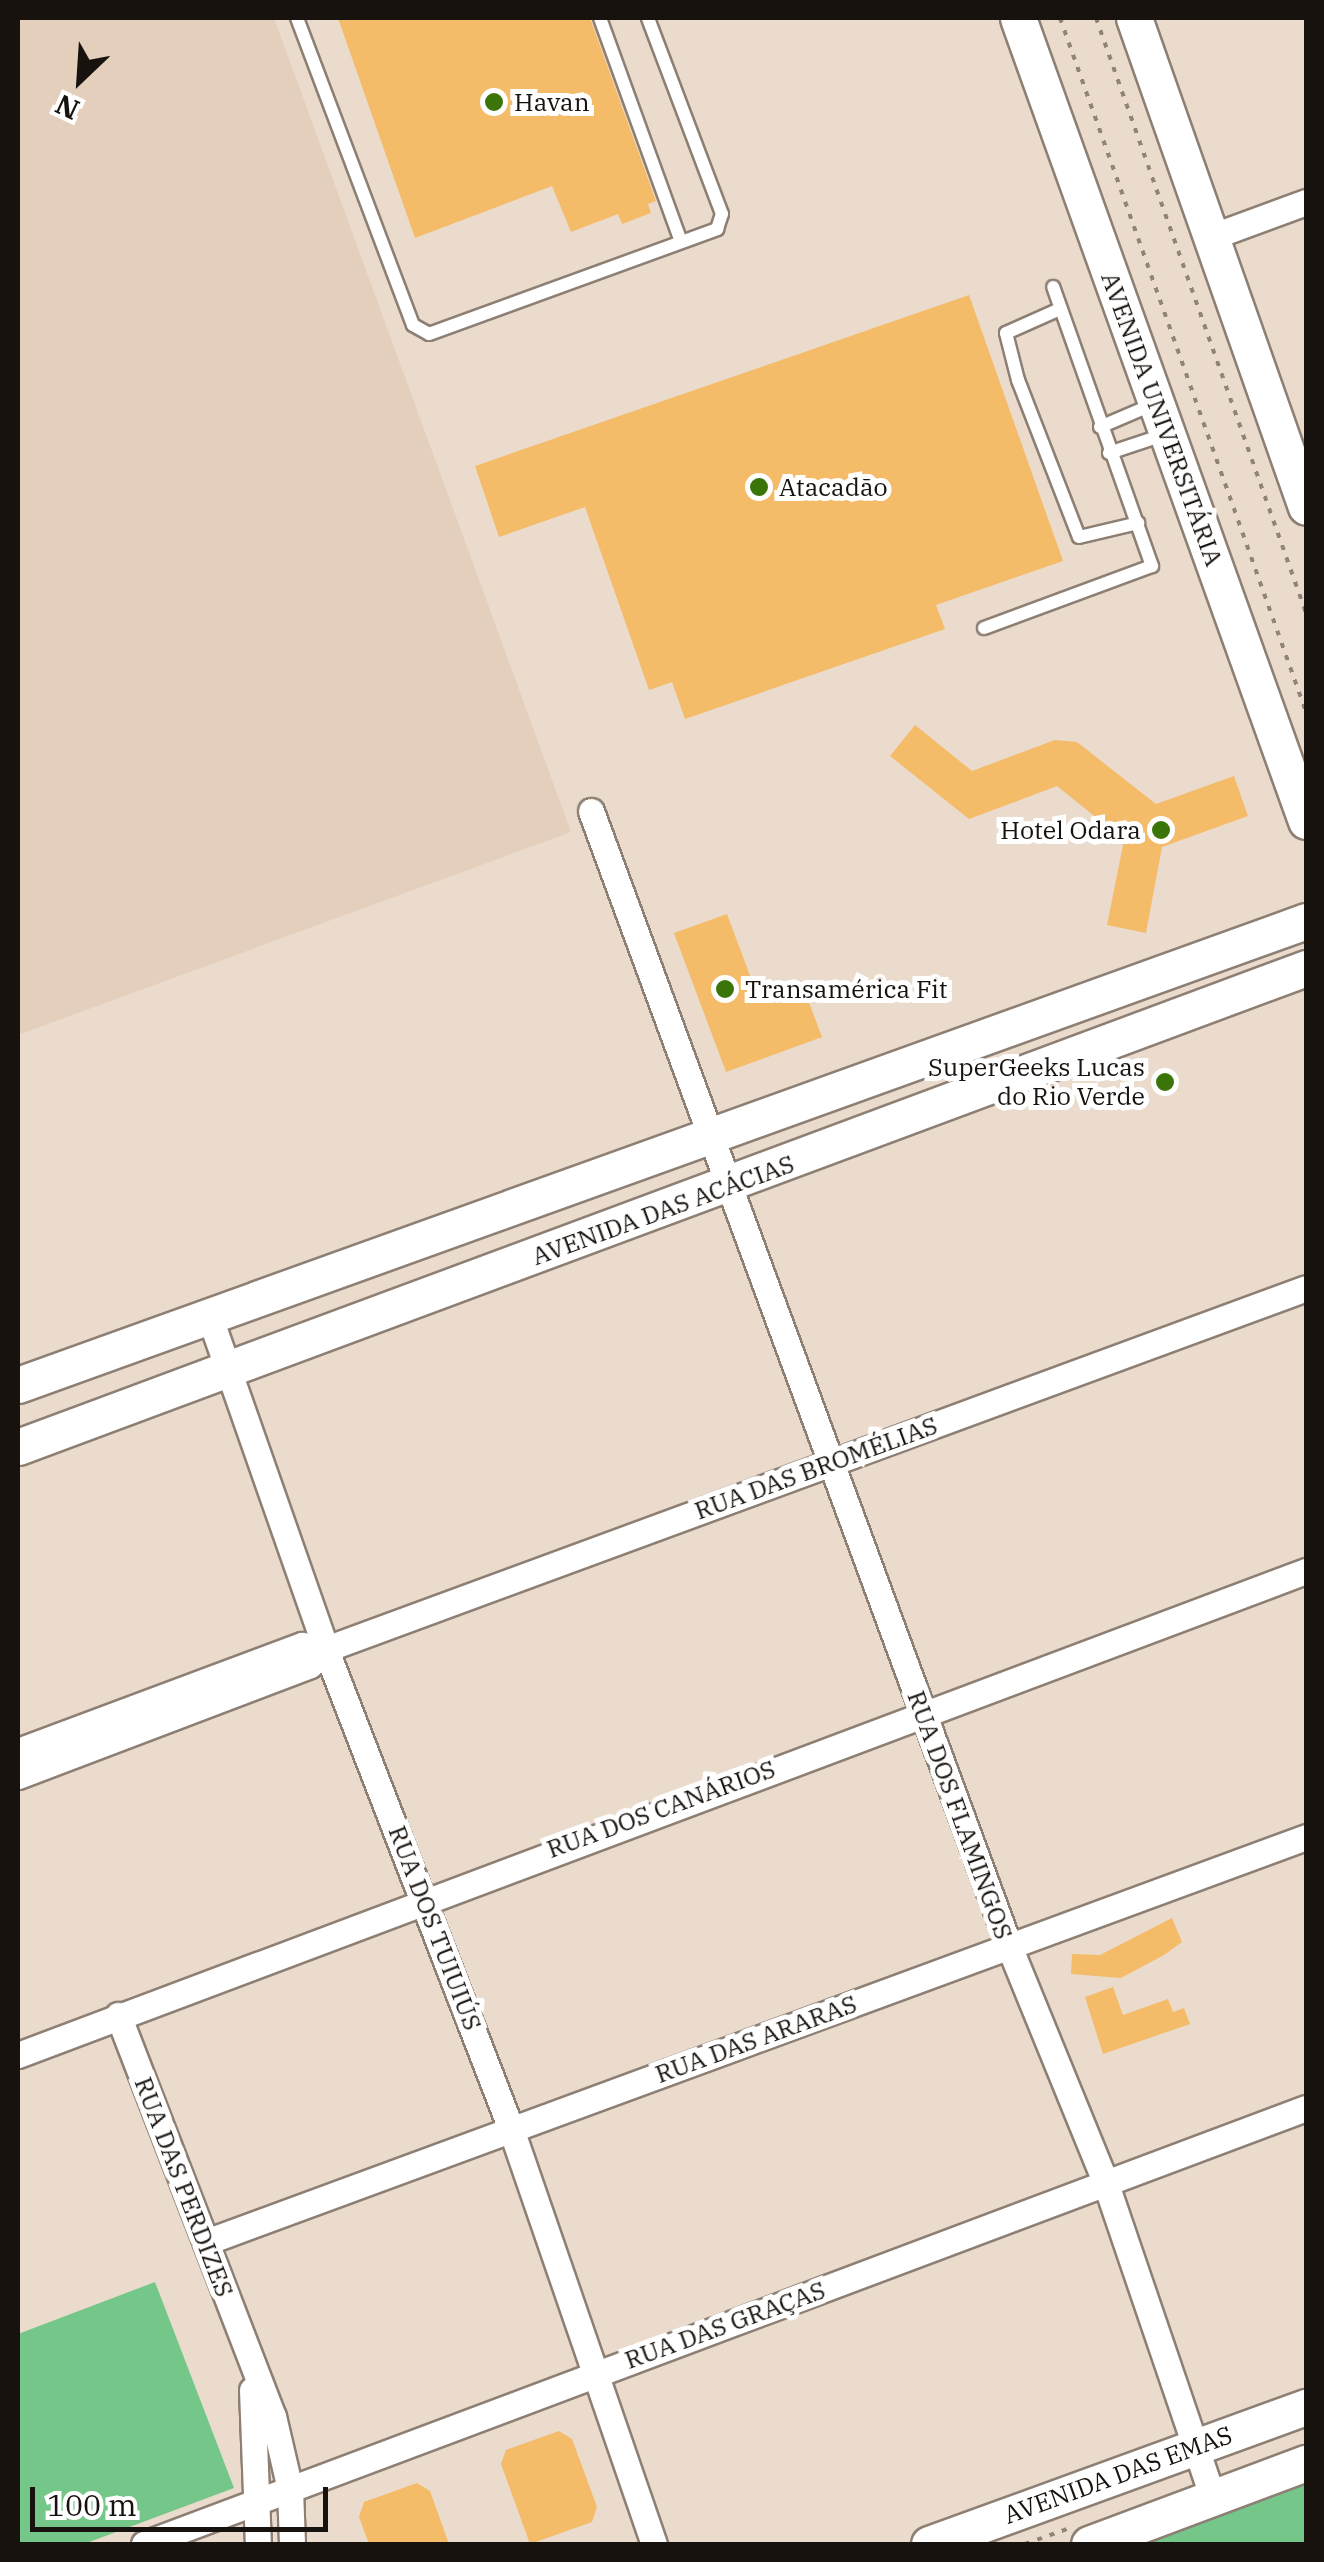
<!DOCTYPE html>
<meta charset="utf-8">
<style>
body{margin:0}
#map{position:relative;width:1324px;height:2562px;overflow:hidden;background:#eadbcd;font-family:"IBM Plex Serif",serif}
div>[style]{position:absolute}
.built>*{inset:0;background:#e4cfbc}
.green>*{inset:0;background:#75c689}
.building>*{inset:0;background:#f4bb69}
.path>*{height:4px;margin-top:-2px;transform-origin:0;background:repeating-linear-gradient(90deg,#8f847a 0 5px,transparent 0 13px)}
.roads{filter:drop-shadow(2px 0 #8d7f73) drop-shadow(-2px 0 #8d7f73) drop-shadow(0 2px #8d7f73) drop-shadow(0 -2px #8d7f73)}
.lane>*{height:12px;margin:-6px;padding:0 6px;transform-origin:6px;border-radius:6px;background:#fff}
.street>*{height:25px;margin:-12.5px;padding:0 12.5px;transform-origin:12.5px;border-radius:12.5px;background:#fff}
.secondary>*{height:35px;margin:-17.5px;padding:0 17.5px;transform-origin:17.5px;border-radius:17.5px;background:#fff}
.dots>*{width:28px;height:28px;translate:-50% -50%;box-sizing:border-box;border:5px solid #fff;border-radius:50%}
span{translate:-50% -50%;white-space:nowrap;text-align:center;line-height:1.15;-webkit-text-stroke:10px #fff;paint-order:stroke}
.poi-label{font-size:25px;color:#17120d}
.left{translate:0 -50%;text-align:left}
.right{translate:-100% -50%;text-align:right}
.street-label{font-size:25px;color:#17120d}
.frame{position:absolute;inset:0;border:20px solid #17120d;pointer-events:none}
.north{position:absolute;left:30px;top:30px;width:100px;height:100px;-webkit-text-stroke:8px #fff;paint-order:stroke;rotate:205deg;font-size:28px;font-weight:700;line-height:40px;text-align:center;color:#17120d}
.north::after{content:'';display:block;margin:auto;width:35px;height:45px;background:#17120d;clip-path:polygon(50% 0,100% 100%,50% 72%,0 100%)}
.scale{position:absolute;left:30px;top:2487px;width:298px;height:45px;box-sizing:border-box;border:5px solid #17120d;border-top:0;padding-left:12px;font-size:30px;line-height:35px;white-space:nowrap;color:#17120d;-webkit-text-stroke:8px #fff;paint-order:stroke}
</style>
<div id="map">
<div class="built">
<i style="clip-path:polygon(18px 18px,274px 18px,571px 832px,18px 1035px)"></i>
</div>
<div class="green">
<i style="clip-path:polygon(155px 2282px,234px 2488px,84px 2544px,18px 2544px,18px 2334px)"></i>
<i style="clip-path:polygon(1306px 2474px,1306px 2544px,1117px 2544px)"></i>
</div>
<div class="building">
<i style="clip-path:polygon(338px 18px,590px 18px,656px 201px,648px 204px,651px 213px,622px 224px,618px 214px,571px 232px,552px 186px,415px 238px)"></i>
<i style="clip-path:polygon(969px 295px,1063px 561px,936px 605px,945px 629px,685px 719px,672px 682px,649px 690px,585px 507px,499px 537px,475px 466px)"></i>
<i style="clip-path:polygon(915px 725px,972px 771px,1055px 740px,1077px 742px,1156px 804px,1234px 776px,1248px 816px,1162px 847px,1146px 933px,1107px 925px,1124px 840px,1057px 786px,969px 819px,890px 756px)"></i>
<i style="clip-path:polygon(727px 914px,758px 997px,801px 981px,822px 1037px,726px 1072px,674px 933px)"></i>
<i style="clip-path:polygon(1172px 1918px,1182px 1942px,1164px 1955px,1121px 1978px,1071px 1974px,1072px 1954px,1100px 1955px)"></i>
<i style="clip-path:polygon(1113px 1987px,1123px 2015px,1168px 1999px,1173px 2012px,1184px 2008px,1190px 2024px,1103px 2054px,1085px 1997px)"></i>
<i style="clip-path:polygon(559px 2431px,572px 2439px,597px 2507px,592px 2522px,530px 2544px,501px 2464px,506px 2450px)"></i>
<i style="clip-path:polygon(417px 2483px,430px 2491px,449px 2544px,369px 2544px,359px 2517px,364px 2502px)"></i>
</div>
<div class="path">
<i style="left:1060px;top:18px;width:736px;rotate:70.48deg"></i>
<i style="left:1096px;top:18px;width:631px;rotate:70.56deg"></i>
<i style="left:1025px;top:2544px;width:45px;rotate:-19.7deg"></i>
</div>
<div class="roads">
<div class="lane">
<i style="left:297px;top:18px;width:328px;rotate:69.3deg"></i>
<i style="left:413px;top:325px;width:18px;rotate:29deg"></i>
<i style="left:429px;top:334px;width:307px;rotate:-20deg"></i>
<i style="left:717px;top:229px;width:16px;rotate:-72deg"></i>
<i style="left:722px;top:214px;width:210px;rotate:-110.7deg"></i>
<i style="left:600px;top:18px;width:238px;rotate:70.1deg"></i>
<i style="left:1060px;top:309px;width:59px;rotate:156deg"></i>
<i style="left:1006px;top:333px;width:49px;rotate:75.7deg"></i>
<i style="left:1018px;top:380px;width:168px;rotate:68.8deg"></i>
<i style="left:1079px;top:537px;width:61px;rotate:-13.3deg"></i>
<i style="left:1100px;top:427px;width:59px;rotate:-23.1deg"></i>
<i style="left:1109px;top:453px;width:57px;rotate:-18.4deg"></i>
<i style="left:984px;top:628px;width:179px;rotate:-20.3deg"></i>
<i style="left:1152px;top:566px;width:296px;rotate:-109.5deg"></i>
</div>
<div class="street">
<i style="left:1211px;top:237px;width:101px;rotate:-20.2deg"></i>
<i style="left:591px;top:811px;width:1210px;rotate:69.78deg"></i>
<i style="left:1009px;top:1946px;width:257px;rotate:67.8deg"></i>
<i style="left:1106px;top:2184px;width:332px;rotate:71.2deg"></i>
<i style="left:209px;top:1315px;width:363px;rotate:70.7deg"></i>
<i style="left:329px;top:1658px;width:505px;rotate:68.87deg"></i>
<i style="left:511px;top:2129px;width:439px;rotate:71deg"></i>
<i style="left:18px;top:1751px;width:303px;rotate:-20.5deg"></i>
<i style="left:302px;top:1645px;width:24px;rotate:9deg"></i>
<i style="left:18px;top:1776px;width:312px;rotate:-20.8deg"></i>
<i style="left:310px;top:1665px;width:23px;rotate:-45deg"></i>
<i style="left:326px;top:1649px;width:1044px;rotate:-20.22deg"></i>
<i style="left:118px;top:2015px;width:430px;rotate:68.9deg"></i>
<i style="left:273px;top:2416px;width:75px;rotate:76.9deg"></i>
<i style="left:290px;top:2489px;width:55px;rotate:87.9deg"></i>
<i style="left:18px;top:2055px;width:1376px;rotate:-20.6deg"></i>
<i style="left:206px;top:2242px;width:1172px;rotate:-20.21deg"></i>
<i style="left:252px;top:2390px;width:154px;rotate:87.8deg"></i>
<i style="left:144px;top:2544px;width:1241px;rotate:-20.57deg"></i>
</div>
<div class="secondary">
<i style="left:1018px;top:18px;width:853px;rotate:70.27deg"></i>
<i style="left:1134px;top:18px;width:518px;rotate:70.62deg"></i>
<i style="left:18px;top:1385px;width:1369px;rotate:-19.81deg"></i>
<i style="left:18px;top:1447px;width:1374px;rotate:-20.4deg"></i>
<i style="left:929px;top:2544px;width:401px;rotate:-20deg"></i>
<i style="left:1089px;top:2544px;width:232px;rotate:-20.5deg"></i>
</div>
</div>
<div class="dots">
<i style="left:494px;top:102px;background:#3b7509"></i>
<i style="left:759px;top:487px;background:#3b7509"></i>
<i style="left:1161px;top:830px;background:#3b7509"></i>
<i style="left:725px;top:989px;background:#3b7509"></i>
<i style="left:1165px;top:1082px;background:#3b7509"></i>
</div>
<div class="poi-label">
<span class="left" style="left:514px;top:102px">Havan</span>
<span class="left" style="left:779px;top:487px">Atacadão</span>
<span class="right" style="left:1141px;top:830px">Hotel Odara</span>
<span class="left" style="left:745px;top:989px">Transamérica Fit</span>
<span class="right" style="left:1145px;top:1082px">SuperGeeks Lucas<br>do Rio Verde</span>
</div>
<div class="street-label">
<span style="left:1162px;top:419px;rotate:70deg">AVENIDA UNIVERSITÁRIA</span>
<span style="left:663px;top:1210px;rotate:-20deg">AVENIDA DAS ACÁCIAS</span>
<span style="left:816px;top:1468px;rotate:-20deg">RUA DAS BROMÉLIAS</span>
<span style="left:661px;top:1809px;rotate:-20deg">RUA DOS CANÁRIOS</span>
<span style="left:960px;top:1815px;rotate:70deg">RUA DOS FLAMINGOS</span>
<span style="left:435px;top:1928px;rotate:69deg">RUA DOS TUIUIÚS</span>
<span style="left:756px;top:2039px;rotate:-20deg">RUA DAS ARARAS</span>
<span style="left:184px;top:2187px;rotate:69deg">RUA DAS PERDIZES</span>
<span style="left:725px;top:2325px;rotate:-20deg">RUA DAS GRAÇAS</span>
<span style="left:1118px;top:2475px;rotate:-20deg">AVENIDA DAS EMAS</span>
</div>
<div class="frame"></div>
<div class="north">N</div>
<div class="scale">100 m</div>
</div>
